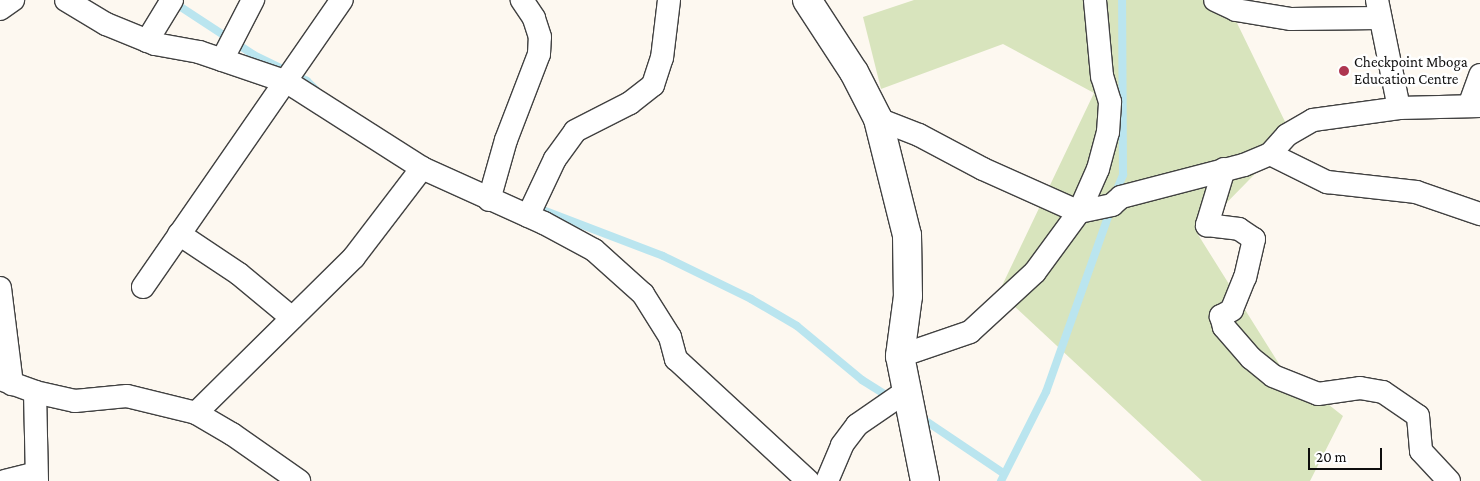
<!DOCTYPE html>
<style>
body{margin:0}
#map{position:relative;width:1480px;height:481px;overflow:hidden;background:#fdf8f0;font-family:"Crimson Pro",serif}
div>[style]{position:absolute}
.green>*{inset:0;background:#d8e4bd}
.stream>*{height:8px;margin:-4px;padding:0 4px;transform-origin:4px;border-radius:4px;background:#bae5ef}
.roads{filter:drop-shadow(1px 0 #414141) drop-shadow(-1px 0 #414141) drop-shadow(0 1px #414141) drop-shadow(0 -1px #414141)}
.minor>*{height:22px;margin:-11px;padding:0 11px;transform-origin:11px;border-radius:11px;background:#fff}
.tertiary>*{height:28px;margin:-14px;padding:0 14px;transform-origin:14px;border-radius:14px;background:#fff}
.dots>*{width:14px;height:14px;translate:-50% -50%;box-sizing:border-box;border:2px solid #fff;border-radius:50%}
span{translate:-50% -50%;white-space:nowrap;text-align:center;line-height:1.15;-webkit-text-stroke:5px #fff;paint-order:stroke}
.poi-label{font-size:15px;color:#0e0e0e}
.left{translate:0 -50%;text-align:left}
.scale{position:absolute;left:1308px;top:448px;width:74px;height:22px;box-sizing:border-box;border:2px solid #0e0e0e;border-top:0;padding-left:6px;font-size:15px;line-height:18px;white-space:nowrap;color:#0e0e0e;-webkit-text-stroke:4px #fff;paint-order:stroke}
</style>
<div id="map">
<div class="green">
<i style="clip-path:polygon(914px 0,1237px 0,1237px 23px,1292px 136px,1197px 233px,1281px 367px,1343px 416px,1310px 481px,1202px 481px,999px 292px,1094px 93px,1003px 44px,881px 89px,863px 17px)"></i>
</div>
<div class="stream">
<i style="left:173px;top:2px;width:97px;rotate:33.2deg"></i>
<i style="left:254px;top:55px;width:59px;rotate:26.1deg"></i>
<i style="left:307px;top:81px;width:13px;rotate:45deg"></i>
<i style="left:1115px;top:194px;width:21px;rotate:-67deg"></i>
<i style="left:1123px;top:175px;width:175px;rotate:-90.3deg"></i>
<i style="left:535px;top:207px;width:137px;rotate:20.9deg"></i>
<i style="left:663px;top:256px;width:98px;rotate:26deg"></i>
<i style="left:751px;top:299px;width:53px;rotate:30.4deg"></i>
<i style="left:797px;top:326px;width:85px;rotate:39.7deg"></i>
<i style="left:862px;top:380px;width:36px;rotate:32deg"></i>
<i style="left:920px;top:417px;width:100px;rotate:34deg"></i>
<i style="left:1001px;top:481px;width:100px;rotate:-63.2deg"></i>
<i style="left:1046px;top:392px;width:195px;rotate:-70.5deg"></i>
</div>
<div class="roads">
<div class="minor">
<i style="left:66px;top:0;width:47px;rotate:31deg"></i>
<i style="left:106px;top:24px;width:53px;rotate:22.2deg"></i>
<i style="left:155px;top:44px;width:45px;rotate:10.3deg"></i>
<i style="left:199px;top:52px;width:93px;rotate:18.8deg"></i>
<i style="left:287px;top:82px;width:160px;rotate:32.5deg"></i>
<i style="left:422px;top:168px;width:134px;rotate:24.3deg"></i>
<i style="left:544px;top:223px;width:57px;rotate:28.4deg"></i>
<i style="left:594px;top:250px;width:66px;rotate:41.9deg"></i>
<i style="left:643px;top:294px;width:51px;rotate:57.9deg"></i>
<i style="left:670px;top:337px;width:23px;rotate:75deg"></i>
<i style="left:676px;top:359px;width:180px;rotate:42.7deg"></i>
<i style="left:1215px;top:0;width:23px;rotate:25deg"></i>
<i style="left:1236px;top:10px;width:56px;rotate:9.3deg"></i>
<i style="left:1291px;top:19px;width:88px;rotate:-0.7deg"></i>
<i style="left:1377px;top:0;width:110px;rotate:78.5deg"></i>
<i style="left:0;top:9px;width:16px;rotate:-35deg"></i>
<i style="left:147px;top:41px;width:48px;rotate:-58.6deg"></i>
<i style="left:222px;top:60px;width:68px;rotate:-62.7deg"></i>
<i style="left:1469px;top:106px;width:33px;rotate:-70deg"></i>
<i style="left:878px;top:119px;width:44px;rotate:21.3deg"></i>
<i style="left:919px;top:135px;width:72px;rotate:28deg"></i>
<i style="left:983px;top:169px;width:105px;rotate:24.1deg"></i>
<i style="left:1079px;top:212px;width:47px;rotate:-66.2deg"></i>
<i style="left:1098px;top:169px;width:38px;rotate:-75deg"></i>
<i style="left:1108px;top:132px;width:30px;rotate:-86deg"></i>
<i style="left:1110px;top:102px;width:27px;rotate:-107deg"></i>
<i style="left:1102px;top:76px;width:76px;rotate:-95.3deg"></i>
<i style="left:1270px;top:154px;width:64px;rotate:26.2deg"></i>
<i style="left:1327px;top:182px;width:90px;rotate:6.4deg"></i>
<i style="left:1416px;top:192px;width:68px;rotate:19deg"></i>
<i style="left:1224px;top:169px;width:59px;rotate:106.9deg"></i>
<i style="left:1207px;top:225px;width:32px;rotate:7deg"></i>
<i style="left:1239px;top:229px;width:18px;rotate:34deg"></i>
<i style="left:1254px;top:239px;width:39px;rotate:103deg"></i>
<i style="left:1245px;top:277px;width:35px;rotate:112deg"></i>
<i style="left:1232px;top:310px;width:13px;rotate:151deg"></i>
<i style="left:1221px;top:316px;width:11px;rotate:75deg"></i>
<i style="left:1224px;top:327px;width:41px;rotate:48.9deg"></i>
<i style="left:1251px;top:358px;width:28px;rotate:39deg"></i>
<i style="left:1273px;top:376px;width:48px;rotate:21.8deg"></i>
<i style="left:1318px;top:394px;width:42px;rotate:-8.1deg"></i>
<i style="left:1360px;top:388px;width:23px;rotate:10deg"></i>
<i style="left:1383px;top:392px;width:42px;rotate:34.4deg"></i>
<i style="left:1418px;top:416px;width:35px;rotate:85deg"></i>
<i style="left:1421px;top:451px;width:41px;rotate:47deg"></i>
<i style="left:489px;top:200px;width:62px;rotate:-74.2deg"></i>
<i style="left:506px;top:140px;width:92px;rotate:-69deg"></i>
<i style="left:539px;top:54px;width:17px;rotate:-87deg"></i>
<i style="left:540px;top:37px;width:20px;rotate:-108deg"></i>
<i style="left:534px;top:18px;width:22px;rotate:-124deg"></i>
<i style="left:528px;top:216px;width:63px;rotate:-64.7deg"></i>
<i style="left:555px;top:159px;width:34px;rotate:-54deg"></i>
<i style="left:575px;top:131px;width:62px;rotate:-27deg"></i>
<i style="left:630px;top:103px;width:29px;rotate:-38deg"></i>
<i style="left:653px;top:85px;width:28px;rotate:-72deg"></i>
<i style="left:662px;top:58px;width:58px;rotate:-83.1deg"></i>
<i style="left:179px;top:234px;width:72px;rotate:33.7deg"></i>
<i style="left:239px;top:274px;width:69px;rotate:39.7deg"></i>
<i style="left:143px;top:287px;width:349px;rotate:-55.3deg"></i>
<i style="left:0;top:288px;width:97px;rotate:82.9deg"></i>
<i style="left:900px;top:356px;width:74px;rotate:-18.9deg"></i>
<i style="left:970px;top:332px;width:88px;rotate:-42.7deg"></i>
<i style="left:1035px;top:272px;width:74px;rotate:-53.7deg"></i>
<i style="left:1079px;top:212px;width:34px;rotate:-12deg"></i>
<i style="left:1112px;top:205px;width:12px;rotate:-42deg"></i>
<i style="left:1121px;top:197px;width:127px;rotate:-14.6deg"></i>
<i style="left:1244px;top:165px;width:28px;rotate:-23deg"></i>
<i style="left:1270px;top:154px;width:25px;rotate:-48deg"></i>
<i style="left:1287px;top:135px;width:30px;rotate:-30deg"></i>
<i style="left:1313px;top:120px;width:87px;rotate:-7.9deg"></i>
<i style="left:1399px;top:108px;width:81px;rotate:-1.4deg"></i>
<i style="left:0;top:379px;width:37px;rotate:20deg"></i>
<i style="left:35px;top:392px;width:41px;rotate:12.7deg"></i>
<i style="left:75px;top:401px;width:52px;rotate:-5.5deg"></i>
<i style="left:127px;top:396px;width:71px;rotate:13.8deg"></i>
<i style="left:196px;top:413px;width:42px;rotate:30.3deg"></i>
<i style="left:232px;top:434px;width:82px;rotate:35deg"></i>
<i style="left:35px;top:392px;width:89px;rotate:88.7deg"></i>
<i style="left:196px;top:413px;width:222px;rotate:-44.6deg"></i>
<i style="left:354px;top:257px;width:112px;rotate:-52.6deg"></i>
<i style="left:5px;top:481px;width:32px;rotate:-14deg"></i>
<i style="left:827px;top:481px;width:39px;rotate:-67deg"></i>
<i style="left:842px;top:445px;width:25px;rotate:-53deg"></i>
<i style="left:857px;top:425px;width:58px;rotate:-34.5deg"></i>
</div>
<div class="tertiary">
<i style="left:807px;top:0;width:86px;rotate:56.9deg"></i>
<i style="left:854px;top:72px;width:53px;rotate:62.9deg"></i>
<i style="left:878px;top:119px;width:120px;rotate:76deg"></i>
<i style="left:907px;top:235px;width:61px;rotate:89.1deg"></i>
<i style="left:908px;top:296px;width:61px;rotate:97.6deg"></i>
<i style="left:900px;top:356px;width:127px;rotate:78.7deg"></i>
</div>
</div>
<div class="dots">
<i style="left:1344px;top:71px;background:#ae3651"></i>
</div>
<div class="poi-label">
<span class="left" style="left:1354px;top:71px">Checkpoint Mboga<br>Education Centre</span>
</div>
<div class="scale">20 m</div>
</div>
